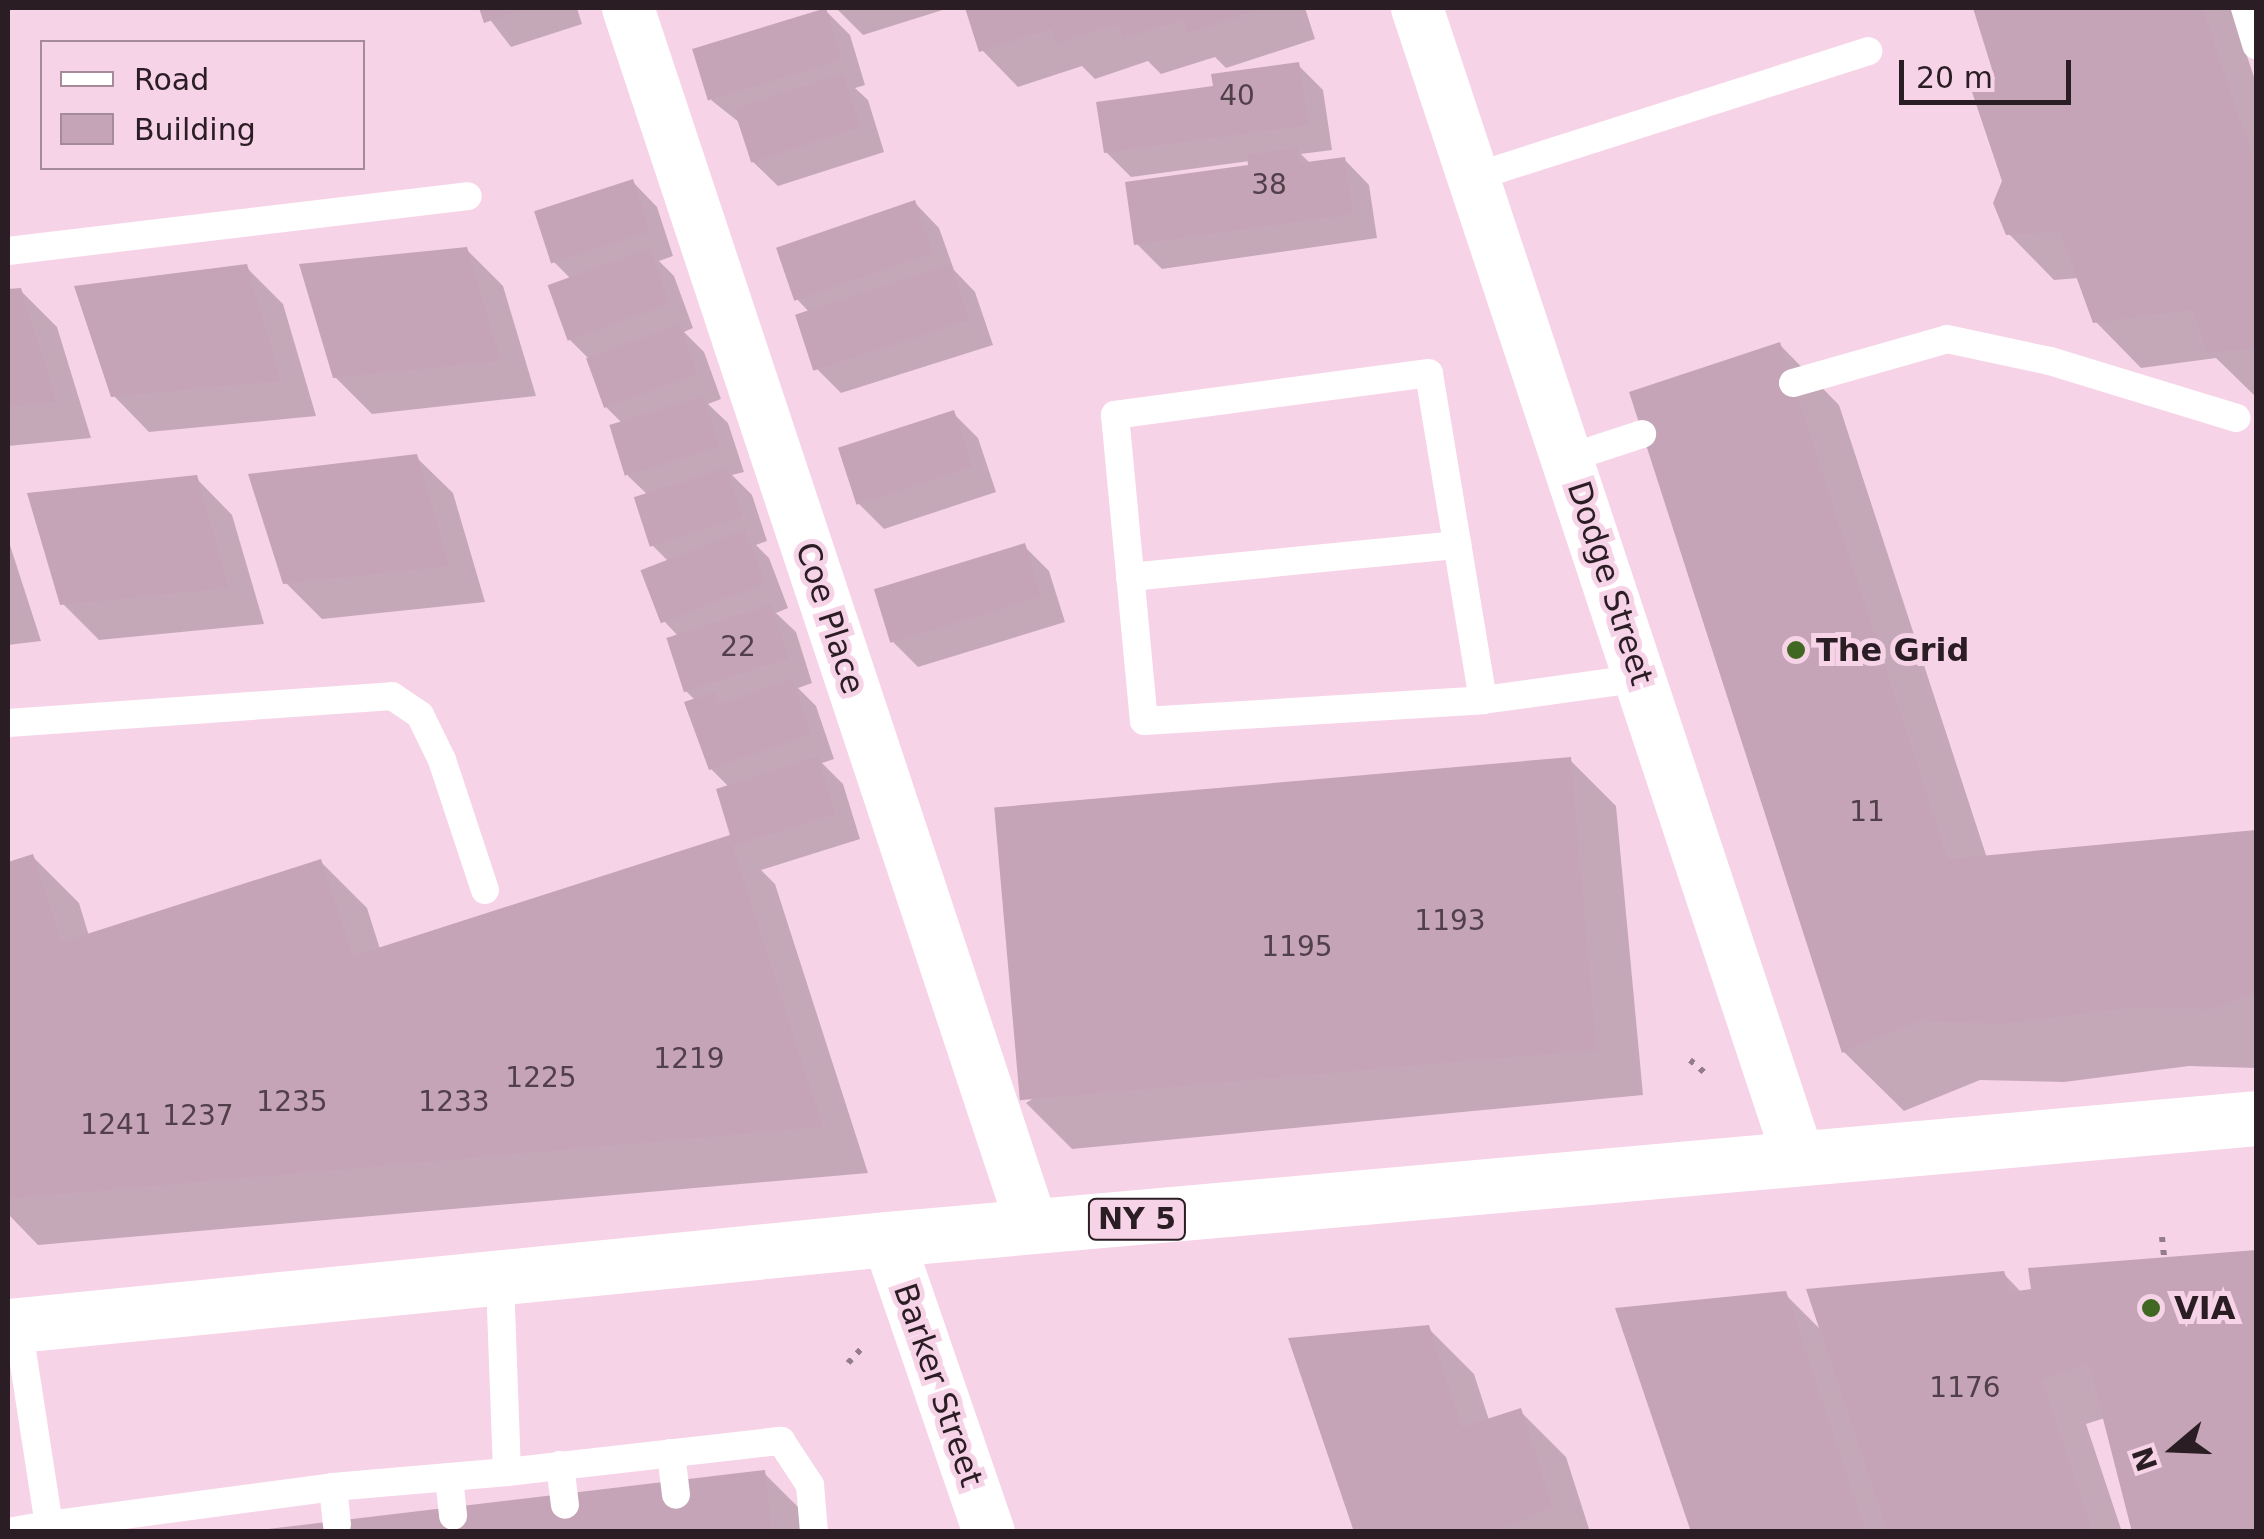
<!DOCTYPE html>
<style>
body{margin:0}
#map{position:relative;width:2264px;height:1539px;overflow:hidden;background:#f7d3e7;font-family:"DejaVu Sans",sans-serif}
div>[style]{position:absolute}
.shadow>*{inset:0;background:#0003}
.building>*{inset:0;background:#c6a4b7;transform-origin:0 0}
.path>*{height:6px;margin-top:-3px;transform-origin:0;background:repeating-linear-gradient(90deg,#957c8a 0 5px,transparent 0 13px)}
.lane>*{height:28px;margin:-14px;padding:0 14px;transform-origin:14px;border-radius:14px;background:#fff}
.street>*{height:52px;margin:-26px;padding:0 26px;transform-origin:26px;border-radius:26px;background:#fff}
.primary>*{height:55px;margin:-27.5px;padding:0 27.5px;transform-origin:27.5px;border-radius:27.5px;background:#fff}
.dots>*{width:28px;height:28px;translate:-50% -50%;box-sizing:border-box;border:5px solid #f7d3e7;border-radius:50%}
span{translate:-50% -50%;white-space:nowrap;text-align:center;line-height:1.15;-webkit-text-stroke:10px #f7d3e7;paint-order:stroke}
.number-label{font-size:28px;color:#513f49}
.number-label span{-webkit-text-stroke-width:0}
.shield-label span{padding:2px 8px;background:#f7d3e7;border:2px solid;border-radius:8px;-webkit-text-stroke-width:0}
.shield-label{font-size:30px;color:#2a1d24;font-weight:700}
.street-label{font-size:32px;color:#2a1d24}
.poi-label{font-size:32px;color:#2a1d24;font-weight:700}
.left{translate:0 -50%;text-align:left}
.frame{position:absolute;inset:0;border:10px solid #2a1d24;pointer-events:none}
.legend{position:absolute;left:40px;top:40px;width:325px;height:130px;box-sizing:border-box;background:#f7d3e7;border:2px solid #a58a99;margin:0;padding:12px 18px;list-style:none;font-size:30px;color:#2a1d24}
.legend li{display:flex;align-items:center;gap:20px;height:50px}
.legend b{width:50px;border:2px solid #a58a99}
.north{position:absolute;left:2124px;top:1399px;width:100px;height:100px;-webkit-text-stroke:8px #f7d3e7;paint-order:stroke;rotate:251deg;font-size:28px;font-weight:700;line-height:40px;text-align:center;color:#2a1d24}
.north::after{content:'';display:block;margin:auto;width:35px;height:45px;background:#2a1d24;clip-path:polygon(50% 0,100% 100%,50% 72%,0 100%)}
.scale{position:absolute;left:1899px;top:60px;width:172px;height:45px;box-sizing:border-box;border:5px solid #2a1d24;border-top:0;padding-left:12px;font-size:30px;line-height:35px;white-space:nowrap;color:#2a1d24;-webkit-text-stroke:8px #f7d3e7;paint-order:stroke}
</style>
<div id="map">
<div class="shadow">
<i style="clip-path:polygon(481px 8px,577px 8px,582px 24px,511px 47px)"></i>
<i style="clip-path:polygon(836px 8px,949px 8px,863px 35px)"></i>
<i style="clip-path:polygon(967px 8px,1305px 8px,1315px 39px,1226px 68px,1215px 57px,1161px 74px,1148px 61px,1095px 79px,1082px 66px,1018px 87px,982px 50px)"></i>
<i style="clip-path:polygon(1976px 8px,2231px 8px,2256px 83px,2256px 397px,2216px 358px,2141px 368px,2095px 321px,2079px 278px,2054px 280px,2008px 233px,1998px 81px)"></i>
<i style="clip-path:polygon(825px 10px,850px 35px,865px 85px,855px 88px,868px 100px,884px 152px,778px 186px,752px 161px,740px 123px,711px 100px)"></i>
<i style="clip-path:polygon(1298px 65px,1323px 90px,1332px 150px,1301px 154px,1311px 164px,1344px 159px,1369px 185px,1377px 238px,1162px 269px,1137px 244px,1251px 167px,1250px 161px,1131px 177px,1106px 152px,1215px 88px)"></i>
<i style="clip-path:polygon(632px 181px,657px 207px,673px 256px,659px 261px,674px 276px,693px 328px,684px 332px,704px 352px,721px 399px,708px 404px,728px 423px,744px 472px,732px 475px,752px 495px,767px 541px,756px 545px,769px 558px,788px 608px,776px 613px,796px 632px,812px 683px,798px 688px,816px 706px,834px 759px,822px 763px,843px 784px,860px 839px,761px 870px,775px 884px,868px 1173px,38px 1245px,8px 1214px,8px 865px,33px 857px,79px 903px,89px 936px,321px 862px,367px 908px,380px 949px,736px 844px,729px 787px,711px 769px,696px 701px,686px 691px,679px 637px,663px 620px,668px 561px,652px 545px,648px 495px,628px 476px,624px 425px,606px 407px,589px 359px,569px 339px,571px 279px,553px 261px)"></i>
<i style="clip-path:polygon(914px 202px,939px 228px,954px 270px,975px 292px,993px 345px,841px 393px,816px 368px,809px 312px,796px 298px)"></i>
<i style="clip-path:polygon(466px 249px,503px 286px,536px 396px,372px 414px,335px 377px)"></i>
<i style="clip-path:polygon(246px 267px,283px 304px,316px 416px,149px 432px,113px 395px)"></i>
<i style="clip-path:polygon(20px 290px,57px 327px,91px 438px,8px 446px,8px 291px)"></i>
<i style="clip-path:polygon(1780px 345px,1839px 405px,1987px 858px,2256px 832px,2256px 1068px,2189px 1066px,2064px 1082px,1980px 1080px,1904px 1111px,1844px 1052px)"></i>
<i style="clip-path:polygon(953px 413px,978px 438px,996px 492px,884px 529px,859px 504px)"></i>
<i style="clip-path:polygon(416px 457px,453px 493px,485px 602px,322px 619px,285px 582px)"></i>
<i style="clip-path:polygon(196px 478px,232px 515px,264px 624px,99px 640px,63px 604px)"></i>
<i style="clip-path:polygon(8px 539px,41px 641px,8px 645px)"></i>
<i style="clip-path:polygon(1024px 546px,1049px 571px,1065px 622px,918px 667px,893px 642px)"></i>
<i style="clip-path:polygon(1570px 760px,1616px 806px,1643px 1095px,1072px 1149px,1026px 1103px)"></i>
<i style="clip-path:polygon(2256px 1253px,2256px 1532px,2135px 1532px,2105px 1418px,2086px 1424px,2122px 1532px,1693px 1532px,1785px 1294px,1822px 1331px,2003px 1273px,2022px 1293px,2034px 1291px,2031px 1270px)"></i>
<i style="clip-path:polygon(1428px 1328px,1474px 1374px,1489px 1420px,1520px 1411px,1566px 1457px,1590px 1532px,1357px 1532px)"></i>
<i style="clip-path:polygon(764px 1473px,810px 1519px,811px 1532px,268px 1532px)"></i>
</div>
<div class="building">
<i style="clip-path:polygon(479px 8px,529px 8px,484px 23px)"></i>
<i style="left:826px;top:8px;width:54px;height:140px;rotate:73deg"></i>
<i style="clip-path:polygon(965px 8px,1264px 8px,1187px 33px,1183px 20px,1122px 39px,1118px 24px,1056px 44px,1051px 29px,979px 52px)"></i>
<i style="clip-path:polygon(1973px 8px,2203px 8px,2256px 166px,2256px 349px,2207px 352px,2192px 310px,2093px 323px,2060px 232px,2006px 235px,1993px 203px,2002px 181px,1972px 92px,1995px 79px)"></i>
<i style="clip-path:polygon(1299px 62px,1309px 125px,1104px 153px,1096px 102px,1213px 86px,1211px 74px)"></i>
<i style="left:843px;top:73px;width:57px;height:115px;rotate:72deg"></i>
<i style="clip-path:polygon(1298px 147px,1299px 163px,1345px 157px,1353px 214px,1134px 245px,1125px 182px,1248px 165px,1247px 155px)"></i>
<i style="left:633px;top:179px;width:55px;height:104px;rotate:72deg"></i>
<i style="left:915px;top:200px;width:56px;height:147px;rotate:71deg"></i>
<i style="clip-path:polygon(467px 247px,501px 361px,333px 378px,299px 264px)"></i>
<i style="left:650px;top:248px;width:59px;height:109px;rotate:70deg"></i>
<i style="clip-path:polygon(247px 264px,281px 381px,111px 397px,74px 286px)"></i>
<i style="left:951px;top:264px;width:59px;height:164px;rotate:72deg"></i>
<i style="clip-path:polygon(21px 288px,57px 402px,8px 407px,8px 289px)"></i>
<i style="left:680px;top:324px;width:53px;height:100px;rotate:70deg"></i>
<i style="clip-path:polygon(1780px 342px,1948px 859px,2256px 830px,2256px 992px,2214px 1009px,2127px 1008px,2003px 1024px,1919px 1021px,1842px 1053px,1629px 392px)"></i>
<i style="left:704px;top:396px;width:53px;height:99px;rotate:73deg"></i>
<i style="left:954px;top:410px;width:60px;height:122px;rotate:72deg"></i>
<i style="clip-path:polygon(417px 454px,450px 566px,283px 584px,248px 474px)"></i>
<i style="left:727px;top:467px;width:52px;height:98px;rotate:72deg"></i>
<i style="clip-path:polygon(197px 475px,229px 588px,60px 605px,27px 493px)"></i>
<i style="left:745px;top:530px;width:57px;height:112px;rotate:69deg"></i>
<i style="left:1025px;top:543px;width:56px;height:158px;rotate:73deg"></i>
<i style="left:771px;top:604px;width:57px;height:110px;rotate:72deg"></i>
<i style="clip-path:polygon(792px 678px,811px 734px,709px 770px,684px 702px,714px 692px,719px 705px)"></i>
<i style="clip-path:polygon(818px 756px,836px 814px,733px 846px,823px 1127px,8px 1199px,8px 862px,33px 854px,62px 942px,321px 859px,353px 956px,730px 835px,716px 789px)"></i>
<i style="left:1571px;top:757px;width:294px;height:579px;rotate:85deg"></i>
<i style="clip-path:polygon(2256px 1250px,2256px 1532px,2132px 1532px,2089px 1364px,2042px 1379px,2093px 1532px,1887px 1532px,1806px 1289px,2004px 1271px,2011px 1292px,2031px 1289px,2028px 1268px)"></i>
<i style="clip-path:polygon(1786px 1291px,1866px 1532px,1691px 1532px,1615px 1308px)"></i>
<i style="clip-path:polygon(1429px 1325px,1462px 1427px,1521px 1408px,1553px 1507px,1494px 1532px,1354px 1532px,1288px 1338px)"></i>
<i style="clip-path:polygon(765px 1470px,772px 1532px,268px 1532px,268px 1529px)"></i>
</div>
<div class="path">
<i style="left:1690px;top:1060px;width:21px;rotate:41deg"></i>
<i style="left:2162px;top:1237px;width:20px;rotate:84deg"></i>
<i style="left:848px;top:1363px;width:25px;rotate:-47deg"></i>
</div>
<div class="lane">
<i style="left:2245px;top:8px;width:39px;rotate:73deg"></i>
<i style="left:1474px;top:177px;width:414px;rotate:-17.7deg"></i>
<i style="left:8px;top:251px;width:463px;rotate:-6.8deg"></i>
<i style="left:1793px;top:383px;width:160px;rotate:-15.9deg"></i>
<i style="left:1947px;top:339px;width:105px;rotate:12.1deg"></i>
<i style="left:2050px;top:361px;width:195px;rotate:17deg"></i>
<i style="left:1569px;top:458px;width:77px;rotate:-18.2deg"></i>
<i style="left:1130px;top:577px;width:329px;rotate:-5.6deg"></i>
<i style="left:1483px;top:700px;width:331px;rotate:-99.4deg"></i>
<i style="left:1429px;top:373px;width:317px;rotate:172.4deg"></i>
<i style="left:1115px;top:415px;width:307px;rotate:84.6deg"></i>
<i style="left:1144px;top:721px;width:340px;rotate:-3.5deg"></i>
<i style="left:1483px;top:700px;width:161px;rotate:-7.9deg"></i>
<i style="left:8px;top:723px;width:385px;rotate:-4deg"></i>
<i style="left:392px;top:696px;width:34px;rotate:34deg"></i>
<i style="left:420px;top:715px;width:50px;rotate:63.9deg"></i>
<i style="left:442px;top:760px;width:137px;rotate:71.7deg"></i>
<i style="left:18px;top:1325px;width:202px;rotate:81.2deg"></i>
<i style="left:49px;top:1525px;width:287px;rotate:-7.6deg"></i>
<i style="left:333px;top:1487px;width:175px;rotate:-4.9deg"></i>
<i style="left:507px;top:1472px;width:195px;rotate:-92.1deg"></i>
<i style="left:671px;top:1453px;width:42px;rotate:83.2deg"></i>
<i style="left:560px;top:1465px;width:40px;rotate:82.9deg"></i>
<i style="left:507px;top:1472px;width:276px;rotate:-6.5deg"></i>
<i style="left:781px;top:1441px;width:53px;rotate:56.6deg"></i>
<i style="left:810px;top:1485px;width:47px;rotate:85.1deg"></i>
<i style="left:449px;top:1477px;width:39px;rotate:84deg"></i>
<i style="left:333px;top:1487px;width:38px;rotate:84deg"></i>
<i style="left:8px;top:1532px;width:42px;rotate:-9.7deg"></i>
<i style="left:49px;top:1525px;width:7px;rotate:82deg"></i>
</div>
<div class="street">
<i style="left:628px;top:8px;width:1285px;rotate:71.64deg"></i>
<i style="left:1417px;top:8px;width:1213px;rotate:71.64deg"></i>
<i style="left:888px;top:1239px;width:310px;rotate:71deg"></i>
</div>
<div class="primary">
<i style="left:8px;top:1326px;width:884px;rotate:-5.65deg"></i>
<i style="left:888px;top:1239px;width:1373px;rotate:-5.05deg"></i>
</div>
<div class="dots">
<i style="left:1796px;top:650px;background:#406822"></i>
<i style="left:2151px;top:1308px;background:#406822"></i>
</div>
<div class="number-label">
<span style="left:1237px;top:96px">40</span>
<span style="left:1269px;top:185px">38</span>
<span style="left:738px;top:647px">22</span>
<span style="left:1867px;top:812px">11</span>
<span style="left:1450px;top:921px">1193</span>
<span style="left:1297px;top:947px">1195</span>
<span style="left:689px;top:1059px">1219</span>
<span style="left:541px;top:1078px">1225</span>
<span style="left:292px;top:1102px">1235</span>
<span style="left:454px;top:1102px">1233</span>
<span style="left:198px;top:1116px">1237</span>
<span style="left:116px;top:1125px">1241</span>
<span style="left:1965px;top:1388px">1176</span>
</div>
<div class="shield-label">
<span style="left:1137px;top:1219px">NY 5</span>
</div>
<div class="street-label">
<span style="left:1610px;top:583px;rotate:72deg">Dodge Street</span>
<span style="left:830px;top:618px;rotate:72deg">Coe Place</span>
<span style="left:938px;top:1385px;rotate:71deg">Barker Street</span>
</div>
<div class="poi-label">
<span class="left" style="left:1816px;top:650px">The Grid</span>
<span class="left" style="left:2174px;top:1308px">VIA</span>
</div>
<div class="frame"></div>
<ul class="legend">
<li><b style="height:12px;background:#fff"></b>Road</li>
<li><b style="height:28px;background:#c6a4b7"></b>Building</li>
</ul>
<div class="north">N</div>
<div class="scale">20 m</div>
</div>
